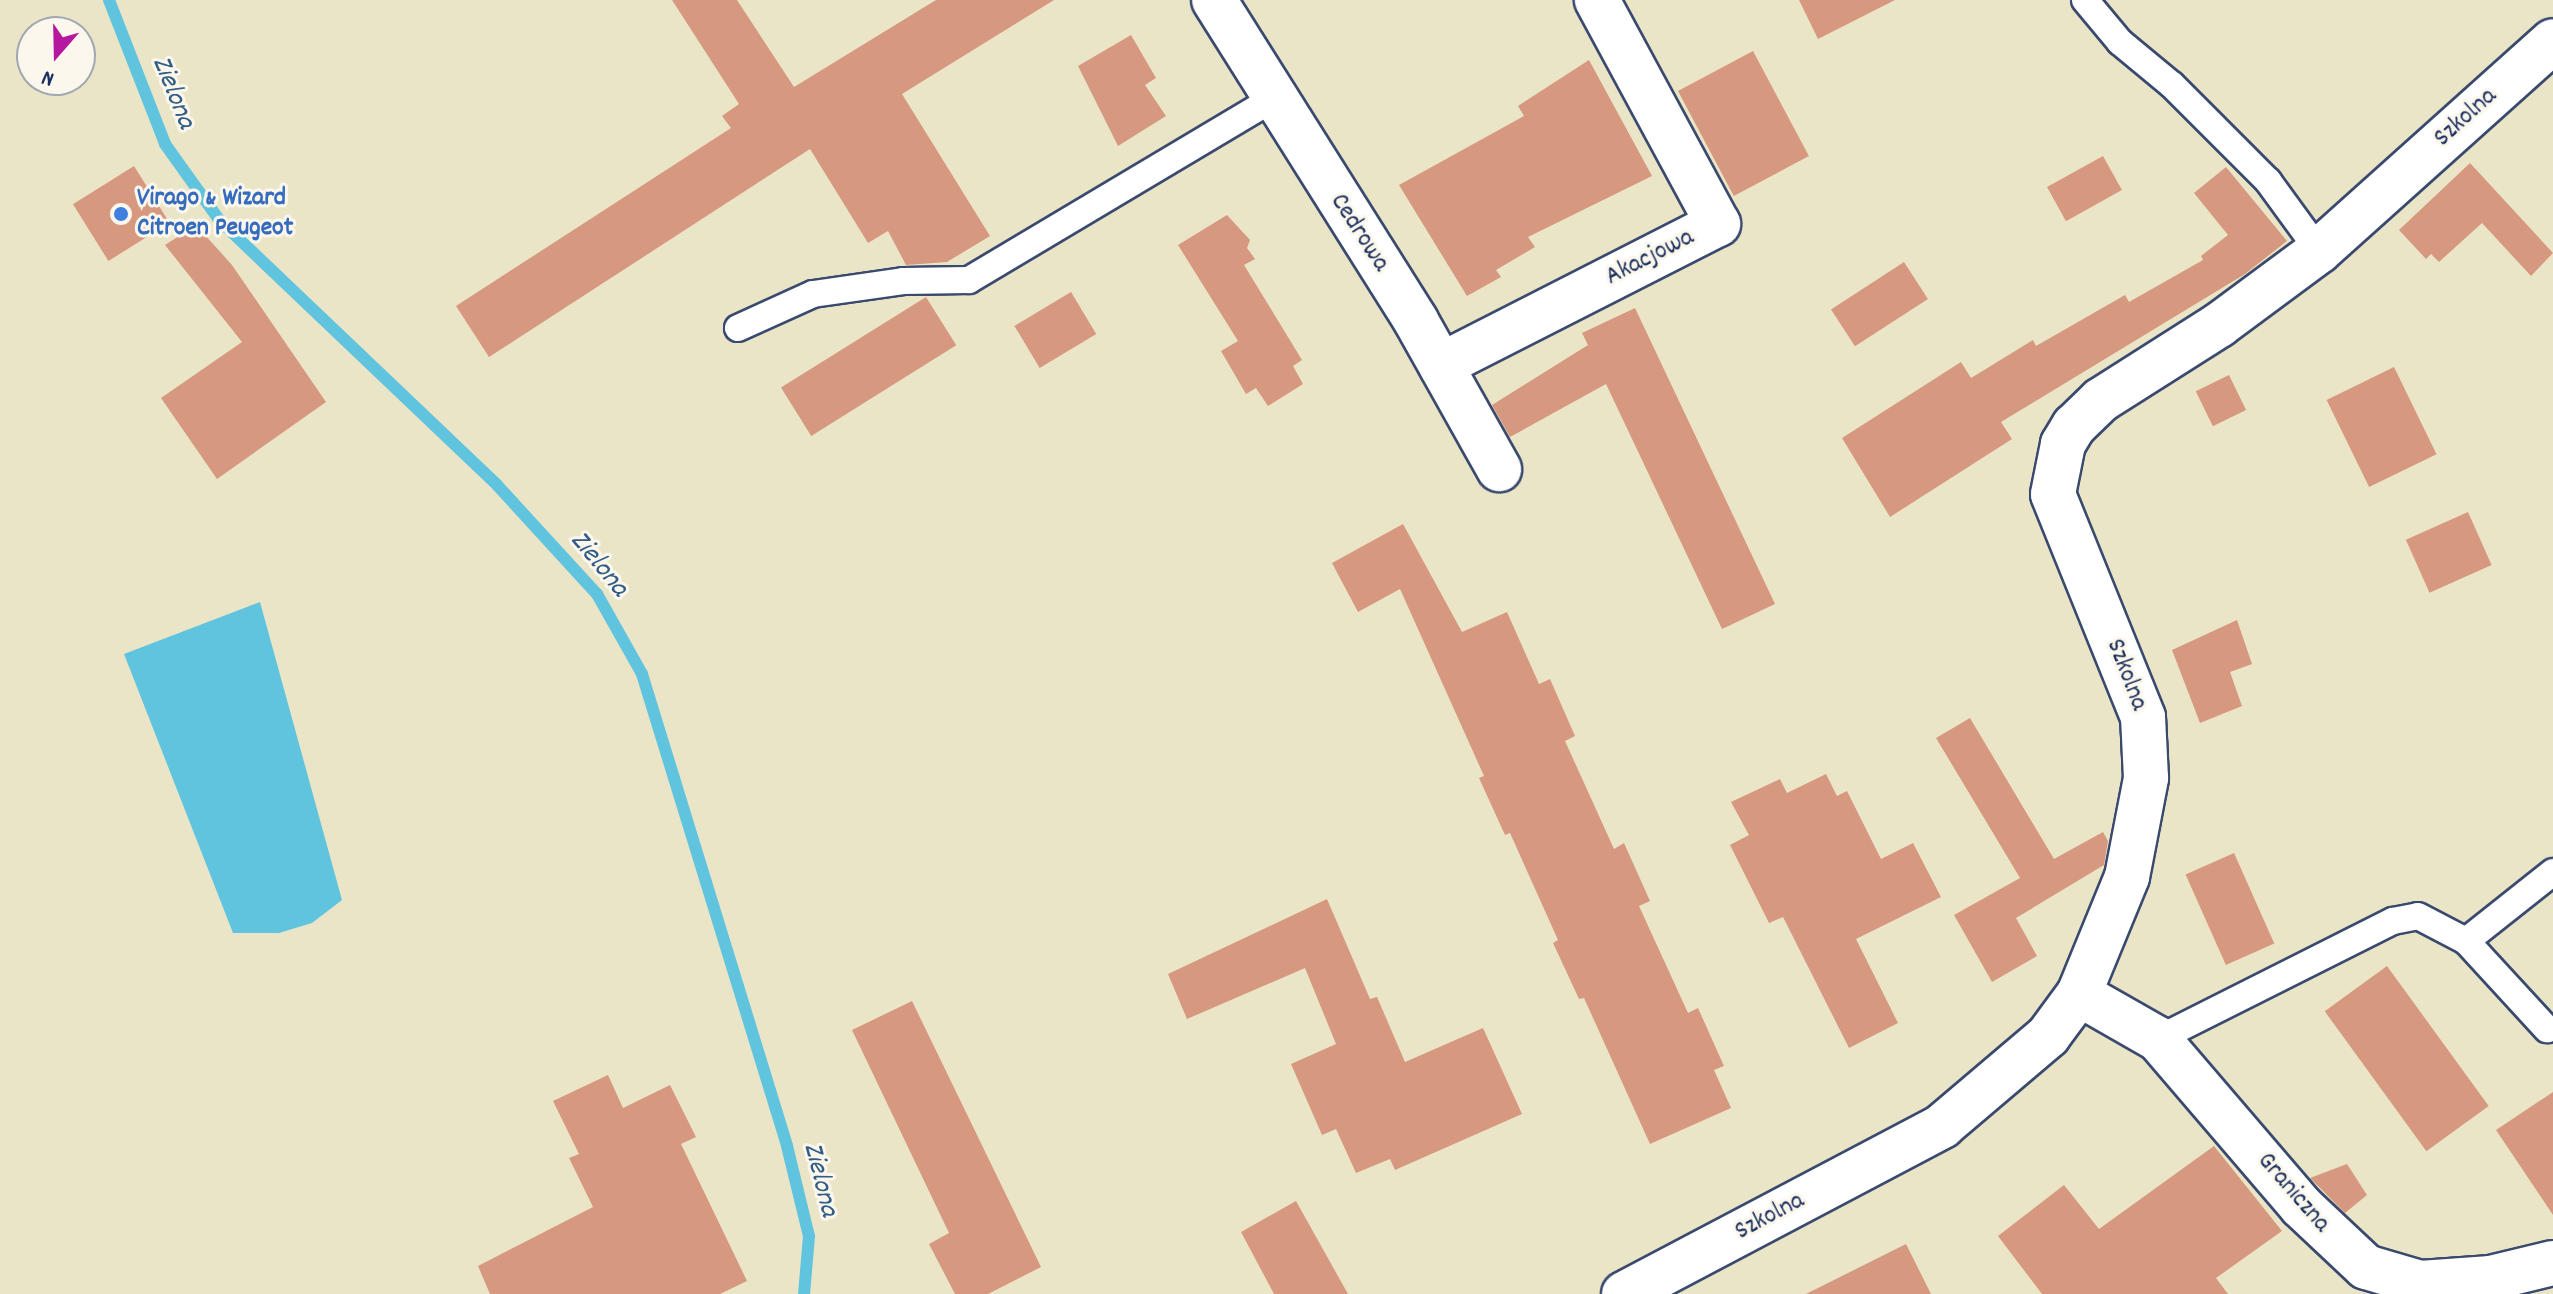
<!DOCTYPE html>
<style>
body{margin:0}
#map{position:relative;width:2553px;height:1294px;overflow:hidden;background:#ebe5c7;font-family:Dekko,sans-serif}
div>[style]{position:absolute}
.water>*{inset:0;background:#61c4df}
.stream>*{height:12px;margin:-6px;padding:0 6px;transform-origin:6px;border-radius:6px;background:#61c4df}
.building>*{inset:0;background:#d79880;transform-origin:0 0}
.roads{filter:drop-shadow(2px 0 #3a4a6e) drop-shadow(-2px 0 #3a4a6e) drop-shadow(0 2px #3a4a6e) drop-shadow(0 -2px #3a4a6e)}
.service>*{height:26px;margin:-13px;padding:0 13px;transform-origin:13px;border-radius:13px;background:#fff}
.minor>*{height:44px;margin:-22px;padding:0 22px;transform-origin:22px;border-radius:22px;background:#fff}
.tertiary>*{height:44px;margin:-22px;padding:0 22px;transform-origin:22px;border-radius:22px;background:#fff}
.dots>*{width:22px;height:22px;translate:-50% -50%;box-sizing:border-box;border:4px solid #fbf7ec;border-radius:50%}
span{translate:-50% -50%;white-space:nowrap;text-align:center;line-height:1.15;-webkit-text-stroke:6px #fbf7ec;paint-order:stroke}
.street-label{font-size:26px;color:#1b2f5e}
.shop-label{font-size:26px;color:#366cbe;font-weight:700}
.left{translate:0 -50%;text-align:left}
.water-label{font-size:28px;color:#305c85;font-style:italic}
.north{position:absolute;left:16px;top:16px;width:80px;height:80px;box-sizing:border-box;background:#fbf7ec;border:2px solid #a1a7b3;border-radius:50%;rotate:200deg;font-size:22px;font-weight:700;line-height:32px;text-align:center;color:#1b2f5e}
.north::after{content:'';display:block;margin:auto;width:28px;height:36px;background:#b5179e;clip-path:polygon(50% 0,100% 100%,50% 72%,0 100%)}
</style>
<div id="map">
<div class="water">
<i style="clip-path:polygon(260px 602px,342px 900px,312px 923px,279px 933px,233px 933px,124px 654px)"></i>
</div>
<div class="stream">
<i style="left:109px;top:0;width:155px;rotate:68.7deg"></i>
<i style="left:165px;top:144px;width:95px;rotate:54.5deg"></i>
<i style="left:220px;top:221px;width:383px;rotate:43.6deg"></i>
<i style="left:497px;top:485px;width:148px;rotate:47.5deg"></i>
<i style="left:597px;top:594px;width:92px;rotate:60.6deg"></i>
<i style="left:642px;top:674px;width:494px;rotate:72.9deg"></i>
<i style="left:787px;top:1146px;width:93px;rotate:76.3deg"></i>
<i style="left:809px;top:1236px;width:58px;rotate:94.9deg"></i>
</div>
<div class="building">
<i style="clip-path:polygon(672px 0,737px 0,794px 87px,936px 0,1054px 0,902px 94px,990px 236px,947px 262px,906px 265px,888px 231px,868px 243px,810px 149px,489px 357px,456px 306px,731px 128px,722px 116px,739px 104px)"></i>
<i style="clip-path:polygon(1799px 0,1895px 0,1818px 39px)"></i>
<i style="clip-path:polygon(1131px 35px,1156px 78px,1145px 85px,1166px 116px,1118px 146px,1078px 66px)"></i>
<i style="left:1753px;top:51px;width:119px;height:85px;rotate:62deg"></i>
<i style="clip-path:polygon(1589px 60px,1652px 176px,1528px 237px,1535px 247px,1496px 270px,1501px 277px,1467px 296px,1399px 185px,1524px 116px,1518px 106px)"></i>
<i style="left:2103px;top:156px;width:39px;height:64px;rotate:61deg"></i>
<i style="clip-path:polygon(2470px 163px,2553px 253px,2531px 276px,2482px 223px,2439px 262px,2431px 254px,2426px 259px,2399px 230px)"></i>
<i style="left:134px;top:166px;width:67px;height:72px;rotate:58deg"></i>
<i style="clip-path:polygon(2226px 167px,2287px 241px,2245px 274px,2001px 422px,2012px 439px,1890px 517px,1842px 438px,1961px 362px,1971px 378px,2033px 340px,2036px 346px,2125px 295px,2129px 302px,2203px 260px,2201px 256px,2228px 235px,2194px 193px)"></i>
<i style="clip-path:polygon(1227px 215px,1250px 240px,1247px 248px,1255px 259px,1244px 265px,1302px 360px,1293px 366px,1303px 384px,1268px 406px,1256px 388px,1246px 394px,1221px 351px,1238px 341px,1178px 245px)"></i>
<i style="clip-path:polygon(196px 225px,232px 265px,326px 402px,217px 479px,161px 398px,242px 342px,165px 245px)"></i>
<i style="left:1904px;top:262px;width:44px;height:87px;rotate:57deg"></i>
<i style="left:1071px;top:292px;width:49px;height:66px;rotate:59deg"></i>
<i style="left:926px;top:297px;width:57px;height:171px;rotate:58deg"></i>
<i style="clip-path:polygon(1635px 308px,1775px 604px,1722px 629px,1606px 384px,1510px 437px,1492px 405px,1588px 345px,1582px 333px)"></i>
<i style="left:2394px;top:367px;width:97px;height:75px;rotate:64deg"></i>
<i style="left:2229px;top:375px;width:39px;height:37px;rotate:64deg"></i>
<i style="left:2468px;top:512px;width:58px;height:68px;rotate:66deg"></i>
<i style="clip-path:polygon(1403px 524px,1462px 632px,1507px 612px,1539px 684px,1550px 679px,1575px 736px,1565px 741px,1614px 849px,1624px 843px,1650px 901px,1639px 906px,1688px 1013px,1698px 1008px,1724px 1066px,1714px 1070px,1731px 1108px,1650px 1144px,1584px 998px,1579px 999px,1553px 943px,1558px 940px,1510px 833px,1505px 835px,1479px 778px,1484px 776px,1400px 589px,1358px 612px,1332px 563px)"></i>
<i style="clip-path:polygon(2237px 620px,2252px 664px,2230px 672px,2242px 706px,2200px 723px,2172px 650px)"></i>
<i style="clip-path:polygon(1970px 718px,2054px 859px,2103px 832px,2108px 841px,2104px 865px,2016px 918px,2037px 956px,1992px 982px,1954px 915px,2020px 878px,1936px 738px)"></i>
<i style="clip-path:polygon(1826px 774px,1837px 796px,1847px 791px,1881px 859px,1913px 843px,1941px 897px,1856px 939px,1898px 1023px,1849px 1048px,1783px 917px,1769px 923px,1730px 845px,1749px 835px,1731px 802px,1780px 779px,1787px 793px)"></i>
<i style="left:2234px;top:853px;width:99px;height:53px;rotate:66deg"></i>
<i style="clip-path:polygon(1327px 899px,1370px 999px,1377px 997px,1405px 1062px,1483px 1028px,1522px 1114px,1395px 1170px,1390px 1159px,1356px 1173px,1336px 1129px,1322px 1135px,1291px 1064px,1336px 1044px,1305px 968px,1187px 1019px,1168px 974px)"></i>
<i style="left:2387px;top:966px;width:173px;height:77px;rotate:54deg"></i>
<i style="clip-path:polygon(912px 1001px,1041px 1267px,988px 1294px,955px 1294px,929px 1244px,949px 1233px,852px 1030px)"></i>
<i style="clip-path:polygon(608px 1075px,623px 1108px,670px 1085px,696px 1137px,681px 1144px,747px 1281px,720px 1294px,490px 1294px,478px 1266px,593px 1207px,569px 1158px,579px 1154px,553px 1101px)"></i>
<i style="clip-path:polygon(2553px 1092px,2553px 1215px,2496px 1130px)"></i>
<i style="clip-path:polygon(2214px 1146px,2282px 1231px,2216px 1278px,2228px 1294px,2042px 1294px,1998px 1236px,2064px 1185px,2099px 1229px)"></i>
<i style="clip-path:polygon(2347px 1164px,2367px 1195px,2345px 1213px,2310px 1178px)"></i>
<i style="clip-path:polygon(1296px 1201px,1348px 1294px,1274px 1294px,1241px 1232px)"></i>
<i style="clip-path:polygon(1906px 1244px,1931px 1294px,1806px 1294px)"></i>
</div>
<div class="roads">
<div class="service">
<i style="left:2085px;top:0;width:55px;rotate:50.2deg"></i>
<i style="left:2120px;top:42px;width:67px;rotate:39.6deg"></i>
<i style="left:2172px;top:85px;width:136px;rotate:45deg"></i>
<i style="left:2268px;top:181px;width:87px;rotate:53.9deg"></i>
<i style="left:738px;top:328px;width:82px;rotate:-24.4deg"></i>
<i style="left:813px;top:294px;width:91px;rotate:-8.2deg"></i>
<i style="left:903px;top:281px;width:66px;rotate:-0.9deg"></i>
<i style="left:969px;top:280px;width:355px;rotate:-30.8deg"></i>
<i style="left:2466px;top:941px;width:111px;rotate:-38.4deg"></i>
<i style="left:2158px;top:1039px;width:263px;rotate:-26.7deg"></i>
<i style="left:2393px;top:921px;width:25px;rotate:-11deg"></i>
<i style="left:2418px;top:916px;width:54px;rotate:27.5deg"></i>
<i style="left:2466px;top:941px;width:120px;rotate:47.4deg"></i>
</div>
<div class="minor">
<i style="left:1214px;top:0;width:379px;rotate:57.8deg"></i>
<i style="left:1416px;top:321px;width:170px;rotate:60.7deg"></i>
<i style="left:1441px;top:365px;width:311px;rotate:-27deg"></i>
<i style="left:1718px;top:224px;width:255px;rotate:-118.4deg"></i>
<i style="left:2079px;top:994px;width:91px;rotate:29.7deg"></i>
<i style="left:2158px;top:1039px;width:220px;rotate:49.4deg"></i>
<i style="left:2301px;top:1206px;width:89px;rotate:43.2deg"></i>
<i style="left:2366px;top:1267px;width:56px;rotate:16.5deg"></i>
<i style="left:2420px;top:1283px;width:71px;rotate:-4deg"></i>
<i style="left:2491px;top:1278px;width:64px;rotate:-13.6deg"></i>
</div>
<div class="tertiary">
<i style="left:1624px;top:1294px;width:360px;rotate:-27.8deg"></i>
<i style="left:1942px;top:1126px;width:139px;rotate:-40.3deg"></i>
<i style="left:2048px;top:1036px;width:52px;rotate:-53.6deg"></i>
<i style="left:2079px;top:994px;width:126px;rotate:-67.7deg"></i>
<i style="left:2127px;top:877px;width:101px;rotate:-79.1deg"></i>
<i style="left:2146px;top:778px;width:61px;rotate:-92.8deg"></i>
<i style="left:2143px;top:717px;width:240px;rotate:-112deg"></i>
<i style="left:2053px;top:494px;width:51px;rotate:-78.7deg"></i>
<i style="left:2063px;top:444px;width:21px;rotate:-59deg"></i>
<i style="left:2074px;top:426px;width:37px;rotate:-44deg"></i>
<i style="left:2101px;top:400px;width:140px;rotate:-32.4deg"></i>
<i style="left:2219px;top:325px;width:124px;rotate:-36.5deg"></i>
<i style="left:2319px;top:251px;width:314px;rotate:-41.9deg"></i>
</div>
</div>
<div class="dots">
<i style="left:121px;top:214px;background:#3f7fe0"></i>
</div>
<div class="street-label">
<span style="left:2466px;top:118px;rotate:-42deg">Szkolna</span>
<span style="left:1359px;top:233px;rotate:57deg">Cedrowa</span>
<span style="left:1650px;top:258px;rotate:-27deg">Akacjowa</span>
<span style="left:2126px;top:675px;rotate:69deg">Szkolna</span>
<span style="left:2293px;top:1193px;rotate:49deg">Graniczna</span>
<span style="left:1770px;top:1217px;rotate:-28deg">Szkolna</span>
</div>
<div class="shop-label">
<span class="left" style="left:137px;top:214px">Virago &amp; Wizard<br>Citroen Peugeot</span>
</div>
<div class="water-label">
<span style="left:172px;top:93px;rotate:68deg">Zielona</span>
<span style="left:598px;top:565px;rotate:51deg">Zielona</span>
<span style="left:819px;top:1180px;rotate:76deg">Zielona</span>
</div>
<div class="north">N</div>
</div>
